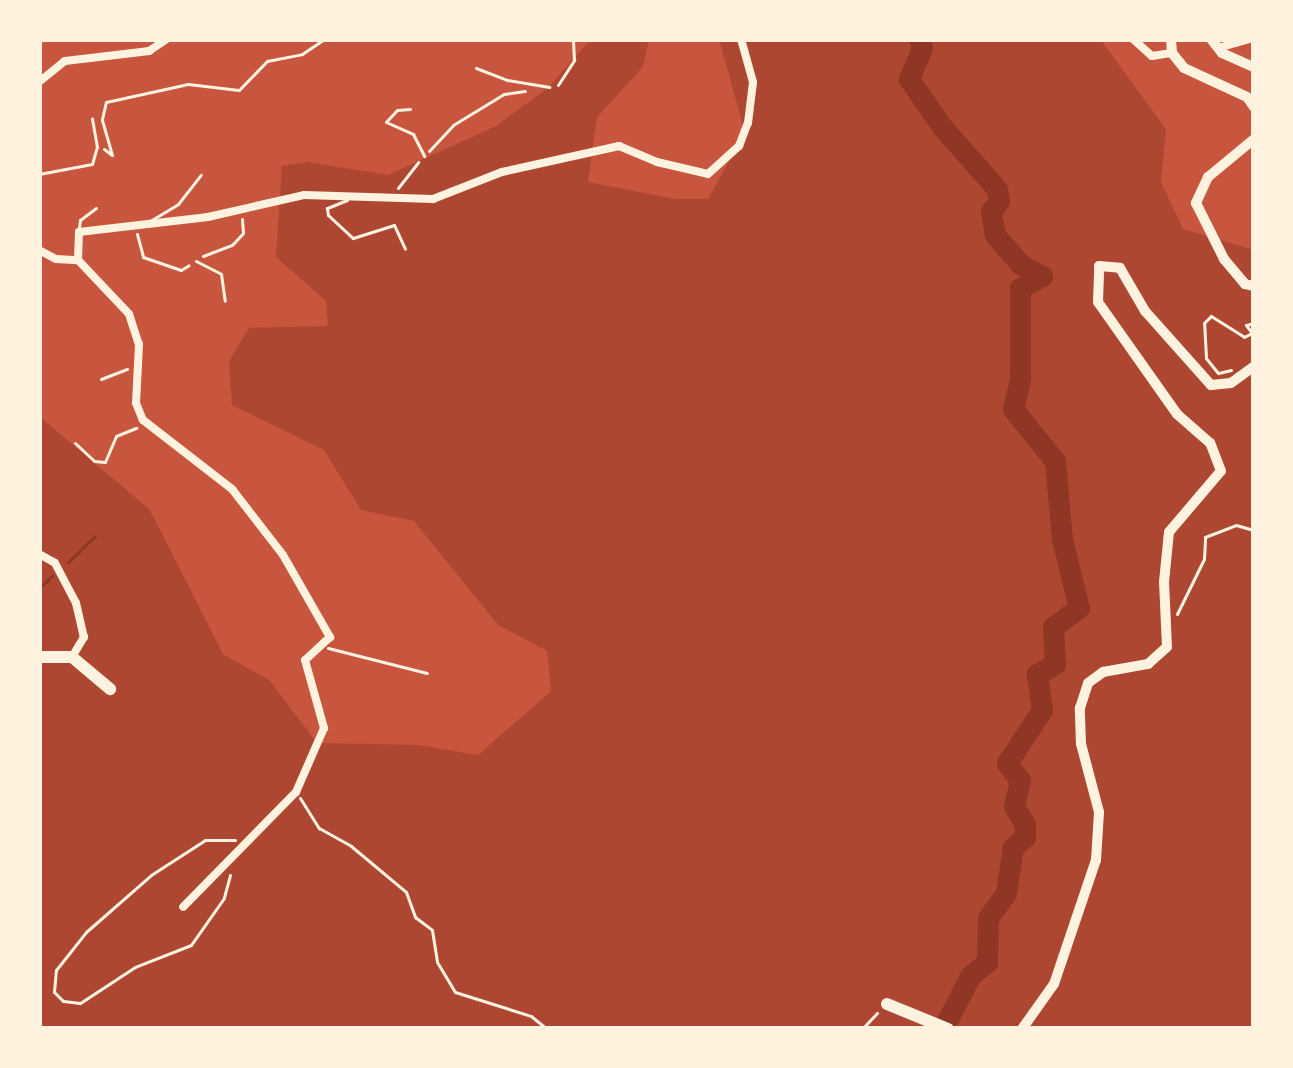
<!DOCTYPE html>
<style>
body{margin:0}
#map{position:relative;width:1293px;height:1068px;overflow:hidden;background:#c8553d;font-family:"Fira Sans",sans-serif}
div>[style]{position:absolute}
.green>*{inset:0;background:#ae4732}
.stream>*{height:3px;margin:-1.5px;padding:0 1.5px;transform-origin:1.5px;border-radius:1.5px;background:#8f3625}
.river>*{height:21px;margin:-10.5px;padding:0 10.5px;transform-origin:10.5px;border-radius:10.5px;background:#8f3625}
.path>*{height:3px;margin:-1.5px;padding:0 1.5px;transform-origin:1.5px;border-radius:1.5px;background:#fff3e0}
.service>*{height:3px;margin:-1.5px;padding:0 1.5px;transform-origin:1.5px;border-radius:1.5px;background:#fff3e0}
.minor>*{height:8px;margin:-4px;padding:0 4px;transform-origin:4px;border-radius:4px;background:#fff3e0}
.secondary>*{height:10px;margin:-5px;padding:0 5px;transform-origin:5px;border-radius:5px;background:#fff3e0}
.trunk>*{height:12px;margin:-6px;padding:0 6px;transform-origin:6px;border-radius:6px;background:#fff3e0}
span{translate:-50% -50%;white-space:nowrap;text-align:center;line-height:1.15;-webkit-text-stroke:9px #fff3e0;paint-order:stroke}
.frame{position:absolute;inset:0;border:42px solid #fff3e0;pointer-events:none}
</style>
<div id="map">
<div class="green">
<i style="clip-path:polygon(591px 39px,649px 39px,643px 67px,597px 117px,588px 182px,675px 199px,708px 199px,745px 133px,719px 39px,1100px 39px,1166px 129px,1161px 182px,1183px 229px,1254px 250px,1254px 1029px,39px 1029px,39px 416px,150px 510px,223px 654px,269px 680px,317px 743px,419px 745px,478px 755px,551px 691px,547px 651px,498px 625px,414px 521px,361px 510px,324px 450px,232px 405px,229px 361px,249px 328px,328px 326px,326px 301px,276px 257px,282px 166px,308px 162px,388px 175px,496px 126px,549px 87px)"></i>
</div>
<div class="stream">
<i style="left:68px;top:562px;width:37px;rotate:-44deg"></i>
<i style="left:39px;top:588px;width:18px;rotate:-43deg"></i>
</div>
<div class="river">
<i style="left:919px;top:39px;width:9px;rotate:72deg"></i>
<i style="left:922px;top:48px;width:34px;rotate:113deg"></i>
<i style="left:909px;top:79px;width:60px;rotate:55.2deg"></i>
<i style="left:943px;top:128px;width:81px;rotate:48.5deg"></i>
<i style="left:997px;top:189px;width:12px;rotate:81deg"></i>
<i style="left:999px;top:201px;width:13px;rotate:129deg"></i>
<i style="left:991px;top:211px;width:24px;rotate:81deg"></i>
<i style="left:995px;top:235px;width:38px;rotate:49deg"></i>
<i style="left:1020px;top:264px;width:25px;rotate:29deg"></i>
<i style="left:1042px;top:276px;width:25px;rotate:151deg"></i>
<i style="left:1020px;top:288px;width:91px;rotate:90deg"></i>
<i style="left:1020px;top:379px;width:31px;rotate:103deg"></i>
<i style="left:1013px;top:409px;width:67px;rotate:51.1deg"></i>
<i style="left:1055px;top:461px;width:78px;rotate:84.9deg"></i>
<i style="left:1062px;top:539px;width:71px;rotate:76.2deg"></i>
<i style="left:1079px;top:608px;width:32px;rotate:144deg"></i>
<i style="left:1053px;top:627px;width:37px;rotate:87deg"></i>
<i style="left:1055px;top:664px;width:21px;rotate:151deg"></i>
<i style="left:1037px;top:674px;width:36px;rotate:82deg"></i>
<i style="left:1042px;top:710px;width:64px;rotate:123.4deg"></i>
<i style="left:1007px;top:763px;width:21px;rotate:53deg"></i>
<i style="left:1020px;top:780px;width:27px;rotate:103deg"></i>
<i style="left:1014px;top:806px;width:21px;rotate:59deg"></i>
<i style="left:1025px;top:824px;width:13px;rotate:90deg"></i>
<i style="left:1025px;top:837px;width:16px;rotate:140deg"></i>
<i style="left:1013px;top:847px;width:47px;rotate:98.7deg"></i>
<i style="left:1006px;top:893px;width:31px;rotate:126deg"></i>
<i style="left:988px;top:918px;width:44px;rotate:91.3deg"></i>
<i style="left:987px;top:962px;width:22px;rotate:141deg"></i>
<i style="left:970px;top:976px;width:59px;rotate:117deg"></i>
</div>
<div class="path">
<i style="left:558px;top:85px;width:30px;rotate:-57deg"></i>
<i style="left:574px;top:60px;width:21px;rotate:-93deg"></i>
<i style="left:104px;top:149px;width:10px;rotate:37deg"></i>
<i style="left:112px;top:155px;width:37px;rotate:-106deg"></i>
<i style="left:102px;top:119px;width:17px;rotate:-77deg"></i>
<i style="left:106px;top:102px;width:84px;rotate:-12.4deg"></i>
<i style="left:188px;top:84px;width:51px;rotate:6.7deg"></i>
<i style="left:239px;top:90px;width:40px;rotate:-46deg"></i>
<i style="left:267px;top:61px;width:36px;rotate:-11deg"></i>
<i style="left:302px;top:54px;width:27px;rotate:-34deg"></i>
<i style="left:429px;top:151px;width:35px;rotate:-47deg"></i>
<i style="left:453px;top:125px;width:60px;rotate:-31.3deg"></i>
<i style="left:504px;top:94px;width:21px;rotate:-8deg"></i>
<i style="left:398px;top:188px;width:33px;rotate:-52deg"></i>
<i style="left:137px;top:234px;width:24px;rotate:75deg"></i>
<i style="left:143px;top:257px;width:40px;rotate:18.9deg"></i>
<i style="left:181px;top:270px;width:9px;rotate:-32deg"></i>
<i style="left:203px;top:256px;width:31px;rotate:-21deg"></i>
<i style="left:232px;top:245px;width:16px;rotate:-47deg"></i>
<i style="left:243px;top:233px;width:14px;rotate:-94deg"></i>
<i style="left:1254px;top:314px;width:5px;rotate:90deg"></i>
<i style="left:1231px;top:370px;width:13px;rotate:167deg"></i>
<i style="left:1218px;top:373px;width:19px;rotate:-129deg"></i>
<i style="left:1206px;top:358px;width:35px;rotate:-93deg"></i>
<i style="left:1204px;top:323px;width:10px;rotate:-45deg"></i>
<i style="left:1211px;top:316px;width:39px;rotate:32deg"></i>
<i style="left:1244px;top:337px;width:9px;rotate:-27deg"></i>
<i style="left:1252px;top:333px;width:10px;rotate:-127deg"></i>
<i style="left:1246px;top:325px;width:8px;rotate:-14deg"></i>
<i style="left:101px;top:379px;width:28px;rotate:-21deg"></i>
<i style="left:75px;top:443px;width:26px;rotate:43deg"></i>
<i style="left:94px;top:461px;width:11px;rotate:5deg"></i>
<i style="left:105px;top:462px;width:28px;rotate:-67deg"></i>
<i style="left:116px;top:436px;width:22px;rotate:-22deg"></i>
<i style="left:1177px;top:614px;width:61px;rotate:-63.9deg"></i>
<i style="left:1204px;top:559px;width:22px;rotate:-87deg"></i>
<i style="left:1205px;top:537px;width:33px;rotate:-21deg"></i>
<i style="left:1236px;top:525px;width:19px;rotate:16deg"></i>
<i style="left:328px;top:648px;width:102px;rotate:14.2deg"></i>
<i style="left:300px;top:798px;width:36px;rotate:58deg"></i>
<i style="left:319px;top:828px;width:37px;rotate:29deg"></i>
<i style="left:351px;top:846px;width:72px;rotate:39.9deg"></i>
<i style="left:406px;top:892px;width:27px;rotate:70deg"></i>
<i style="left:415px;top:917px;width:21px;rotate:37deg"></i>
<i style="left:432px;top:930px;width:32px;rotate:81deg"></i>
<i style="left:437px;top:962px;width:35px;rotate:59deg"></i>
<i style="left:455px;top:992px;width:80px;rotate:17.5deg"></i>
<i style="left:531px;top:1016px;width:21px;rotate:39deg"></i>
<i style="left:230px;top:875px;width:24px;rotate:105deg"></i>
<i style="left:224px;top:898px;width:57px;rotate:125.1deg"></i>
<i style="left:191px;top:945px;width:60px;rotate:158.6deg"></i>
<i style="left:135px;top:967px;width:66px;rotate:146.8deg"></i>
<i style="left:80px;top:1003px;width:17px;rotate:-173deg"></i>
<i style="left:63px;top:1001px;width:13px;rotate:-135deg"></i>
<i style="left:54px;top:992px;width:22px;rotate:-85deg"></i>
<i style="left:56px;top:970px;width:48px;rotate:-51.7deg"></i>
<i style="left:86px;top:932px;width:86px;rotate:-41.2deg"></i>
<i style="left:151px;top:875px;width:64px;rotate:-32.9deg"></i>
<i style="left:205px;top:840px;width:30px"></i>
<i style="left:862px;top:1029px;width:22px;rotate:-47deg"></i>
</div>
<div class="service">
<i style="left:476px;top:68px;width:33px;rotate:21deg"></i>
<i style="left:507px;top:80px;width:43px;rotate:9.5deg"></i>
<i style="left:410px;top:109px;width:13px;rotate:176deg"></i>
<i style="left:397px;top:110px;width:16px;rotate:133deg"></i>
<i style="left:386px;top:122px;width:30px;rotate:24deg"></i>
<i style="left:413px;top:134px;width:25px;rotate:63deg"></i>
<i style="left:39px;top:174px;width:54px;rotate:-10.7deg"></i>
<i style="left:92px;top:164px;width:18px;rotate:-74deg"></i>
<i style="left:97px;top:147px;width:29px;rotate:-100deg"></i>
<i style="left:347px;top:200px;width:22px;rotate:158deg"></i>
<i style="left:327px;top:208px;width:7px;rotate:82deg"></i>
<i style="left:328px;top:215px;width:34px;rotate:43deg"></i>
<i style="left:353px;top:238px;width:43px;rotate:-17.6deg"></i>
<i style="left:394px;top:225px;width:26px;rotate:65deg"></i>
<i style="left:150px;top:221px;width:33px;rotate:-31deg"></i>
<i style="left:178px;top:204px;width:37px;rotate:-52deg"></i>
<i style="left:79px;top:228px;width:8px;rotate:-83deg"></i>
<i style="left:80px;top:220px;width:20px;rotate:-37deg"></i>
<i style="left:196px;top:261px;width:28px;rotate:27deg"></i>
<i style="left:221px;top:274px;width:27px;rotate:82deg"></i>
</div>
<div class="minor">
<i style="left:1133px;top:39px;width:25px;rotate:42deg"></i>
<i style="left:1152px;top:56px;width:20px;rotate:-9deg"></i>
<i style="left:1218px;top:48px;width:33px;rotate:-16deg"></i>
<i style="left:39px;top:82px;width:33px;rotate:-39deg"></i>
<i style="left:65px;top:61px;width:85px;rotate:-6.8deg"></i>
<i style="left:149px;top:51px;width:22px;rotate:-34deg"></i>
<i style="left:39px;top:250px;width:19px;rotate:28deg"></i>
<i style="left:56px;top:259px;width:22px;rotate:3deg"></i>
<i style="left:78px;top:260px;width:74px;rotate:46.6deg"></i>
<i style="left:129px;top:314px;width:32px;rotate:72deg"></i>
<i style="left:139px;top:344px;width:59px;rotate:92.9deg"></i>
<i style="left:136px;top:403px;width:18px;rotate:68deg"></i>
<i style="left:143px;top:420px;width:113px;rotate:37.8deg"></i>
<i style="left:232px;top:489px;width:83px;rotate:52.3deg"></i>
<i style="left:283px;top:555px;width:95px;rotate:60.2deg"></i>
<i style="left:330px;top:637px;width:34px;rotate:137deg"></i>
<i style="left:305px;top:660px;width:71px;rotate:74.4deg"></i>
<i style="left:324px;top:728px;width:70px;rotate:113.6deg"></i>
<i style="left:296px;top:792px;width:161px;rotate:134.5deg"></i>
<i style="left:78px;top:260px;width:28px;rotate:-88deg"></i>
<i style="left:79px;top:232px;width:130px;rotate:-6.6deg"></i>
<i style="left:208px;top:217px;width:98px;rotate:-12.9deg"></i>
<i style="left:304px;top:195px;width:129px;rotate:1.8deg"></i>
<i style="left:433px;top:199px;width:74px;rotate:-21.4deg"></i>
<i style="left:502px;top:172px;width:120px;rotate:-12.5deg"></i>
<i style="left:619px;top:146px;width:41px;rotate:22.8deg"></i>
<i style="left:657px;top:162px;width:52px;rotate:13.2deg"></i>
<i style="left:708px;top:174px;width:42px;rotate:-42.1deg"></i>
<i style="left:739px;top:146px;width:25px;rotate:-69deg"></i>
<i style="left:748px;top:123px;width:41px;rotate:-83deg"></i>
<i style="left:753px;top:82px;width:45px;rotate:-105.6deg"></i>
<i style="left:39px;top:554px;width:18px;rotate:29deg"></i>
<i style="left:55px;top:563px;width:45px;rotate:62.3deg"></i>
<i style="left:76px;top:603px;width:35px;rotate:77deg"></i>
<i style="left:84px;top:637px;width:23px;rotate:121deg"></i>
</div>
<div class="secondary">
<i style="left:1171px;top:39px;width:14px;rotate:86deg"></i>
<i style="left:1172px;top:53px;width:19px;rotate:51deg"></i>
<i style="left:1184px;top:68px;width:69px;rotate:24.7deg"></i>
<i style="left:1247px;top:97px;width:12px;rotate:55deg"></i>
<i style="left:1211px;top:39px;width:18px;rotate:52deg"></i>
<i style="left:1222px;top:53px;width:35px;rotate:24deg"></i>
<i style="left:1254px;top:139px;width:60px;rotate:140.4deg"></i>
<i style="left:1208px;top:177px;width:29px;rotate:115deg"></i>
<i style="left:1196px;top:203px;width:63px;rotate:63.4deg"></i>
<i style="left:1224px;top:259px;width:33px;rotate:50deg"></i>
<i style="left:1245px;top:284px;width:9px;rotate:13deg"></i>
<i style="left:1022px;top:1029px;width:55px;rotate:-54.6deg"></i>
<i style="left:1054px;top:984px;width:131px;rotate:-71.3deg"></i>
<i style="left:1096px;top:860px;width:48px;rotate:-86.4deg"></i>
<i style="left:1099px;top:812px;width:70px;rotate:-104.8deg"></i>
<i style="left:1081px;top:744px;width:36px;rotate:-92deg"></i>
<i style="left:1080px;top:708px;width:26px;rotate:-72deg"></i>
<i style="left:1088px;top:683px;width:19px;rotate:-36deg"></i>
<i style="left:1103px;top:672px;width:46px;rotate:-10.1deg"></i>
<i style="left:1148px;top:664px;width:25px;rotate:-42deg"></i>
<i style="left:1167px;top:647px;width:65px;rotate:-92.6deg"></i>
<i style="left:1164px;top:582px;width:50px;rotate:-84.3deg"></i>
<i style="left:1169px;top:532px;width:80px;rotate:-49.6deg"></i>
<i style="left:1221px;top:471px;width:30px;rotate:-111deg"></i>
<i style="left:1210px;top:443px;width:44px;rotate:-138.7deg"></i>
<i style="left:1177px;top:414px;width:137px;rotate:-125.2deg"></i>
<i style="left:1098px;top:302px;width:36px;rotate:-88deg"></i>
<i style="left:1099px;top:266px;width:21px;rotate:5deg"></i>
<i style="left:1120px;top:268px;width:50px;rotate:59.8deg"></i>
<i style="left:1145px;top:311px;width:99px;rotate:48.3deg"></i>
<i style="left:1211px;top:385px;width:20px;rotate:-6deg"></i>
<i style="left:1231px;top:383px;width:29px;rotate:-36deg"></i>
</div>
<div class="trunk">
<i style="left:39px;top:657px;width:33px"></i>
<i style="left:72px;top:657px;width:50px;rotate:40.1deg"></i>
<i style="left:887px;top:1004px;width:66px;rotate:22.3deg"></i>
</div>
<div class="frame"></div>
</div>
